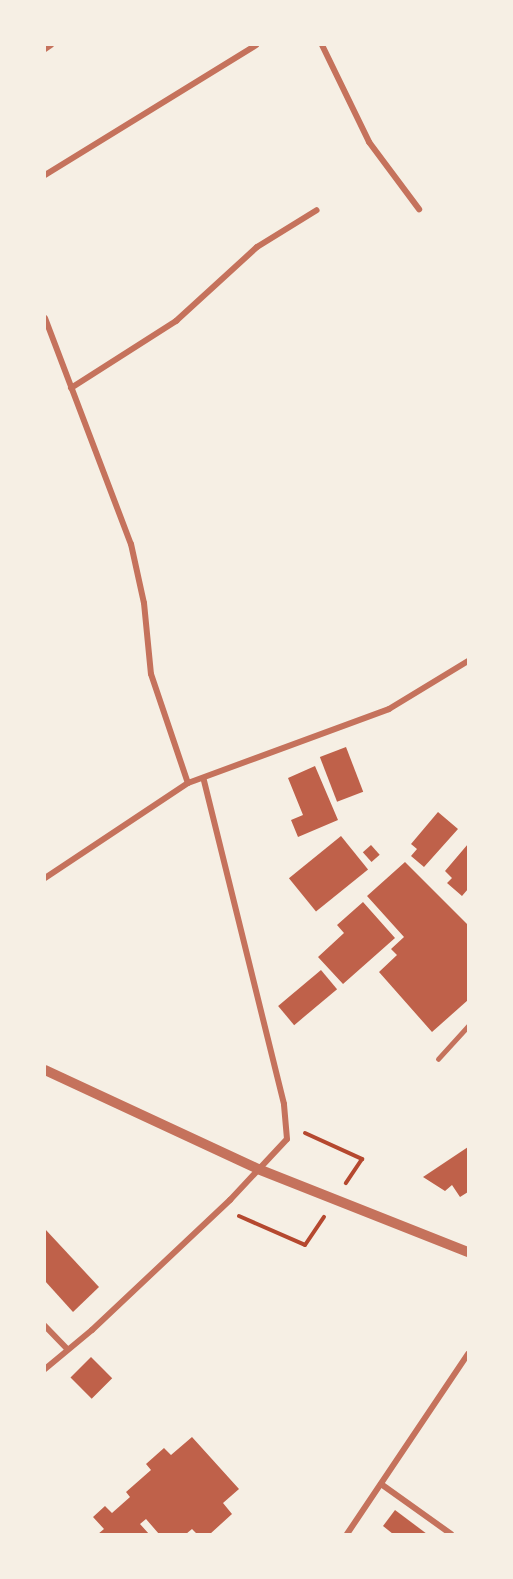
<!DOCTYPE html>
<style>
body{margin:0}
#map{position:relative;width:513px;height:1579px;overflow:hidden;background:#f6efe4;font-family:"DejaVu Sans",sans-serif}
div>[style]{position:absolute}
.building>*{inset:0;background:#bf614a;transform-origin:0 0}
.path>*{height:4px;margin:-2px;padding:0 2px;transform-origin:2px;border-radius:2px;background:#b5482f}
.service>*{height:4.5px;margin:-2.25px;padding:0 2.25px;transform-origin:2.25px;border-radius:2.25px;background:#c5725c}
.minor>*{height:6px;margin:-3px;padding:0 3px;transform-origin:3px;border-radius:3px;background:#c5725c}
.tertiary>*{height:10px;margin:-5px;padding:0 5px;transform-origin:5px;border-radius:5px;background:#c5725c}
span{translate:-50% -50%;white-space:nowrap;text-align:center;line-height:1.15;-webkit-text-stroke:5px #f6efe4;paint-order:stroke}
.frame{position:absolute;inset:0;border:46px solid #f6efe4;pointer-events:none}
</style>
<div id="map">
<div class="building">
<i style="left:346px;top:747px;width:48px;height:28px;rotate:69deg"></i>
<i style="clip-path:polygon(315px 766px,338px 820px,298px 837px,291px 820px,303px 815px,288px 778px)"></i>
<i style="clip-path:polygon(438px 812px,458px 829px,424px 867px,411px 856px,417px 849px,411px 844px)"></i>
<i style="left:341px;top:836px;width:43px;height:67px;rotate:51deg"></i>
<i style="clip-path:polygon(468px 844px,468px 889px,462px 896px,447px 883px,452px 878px,445px 871px)"></i>
<i style="left:371px;top:845px;width:13px;height:11px;rotate:48deg"></i>
<i style="clip-path:polygon(405px 862px,468px 925px,468px 1000px,432px 1032px,379px 972px,397px 955px,391px 949px,404px 937px,367px 896px)"></i>
<i style="clip-path:polygon(363px 902px,395px 938px,343px 984px,318px 957px,344px 933px,337px 925px)"></i>
<i style="left:321px;top:970px;width:25px;height:56px;rotate:50deg"></i>
<i style="clip-path:polygon(468px 1147px,468px 1192px,460px 1197px,452px 1185px,445px 1191px,423px 1177px)"></i>
<i style="clip-path:polygon(45px 1229px,99px 1287px,73px 1312px,45px 1281px)"></i>
<i style="left:91px;top:1357px;width:30px;height:29px;rotate:45deg"></i>
<i style="clip-path:polygon(192px 1437px,239px 1489px,223px 1503px,232px 1514px,210px 1534px,197px 1534px,192px 1529px,186px 1534px,159px 1534px,146px 1519px,140px 1524px,149px 1534px,98px 1534px,104px 1529px,93px 1517px,105px 1506px,112px 1513px,130px 1497px,126px 1492px,151px 1470px,146px 1464px,164px 1448px,171px 1455px)"></i>
<i style="clip-path:polygon(395px 1510px,427px 1534px,393px 1534px,383px 1526px)"></i>
</div>
<div class="path">
<i style="left:305px;top:1133px;width:63px;rotate:24.5deg"></i>
<i style="left:362px;top:1159px;width:29px;rotate:124deg"></i>
<i style="left:239px;top:1216px;width:72px;rotate:23.7deg"></i>
<i style="left:305px;top:1245px;width:34px;rotate:-56deg"></i>
</div>
<div class="service">
<i style="left:438px;top:1059px;width:45px;rotate:-47.7deg"></i>
</div>
<div class="minor">
<i style="left:322px;top:45px;width:108px;rotate:64.1deg"></i>
<i style="left:369px;top:142px;width:84px;rotate:53.3deg"></i>
<i style="left:45px;top:49px;width:7px;rotate:-34deg"></i>
<i style="left:45px;top:175px;width:248px;rotate:-31.6deg"></i>
<i style="left:45px;top:318px;width:242px;rotate:69.2deg"></i>
<i style="left:131px;top:544px;width:60px;rotate:77.6deg"></i>
<i style="left:144px;top:603px;width:71px;rotate:84.4deg"></i>
<i style="left:151px;top:674px;width:115px;rotate:71.3deg"></i>
<i style="left:71px;top:388px;width:125px;rotate:-32.5deg"></i>
<i style="left:176px;top:321px;width:110px;rotate:-42.4deg"></i>
<i style="left:257px;top:247px;width:70px;rotate:-31.7deg"></i>
<i style="left:45px;top:878px;width:172px;rotate:-33.6deg"></i>
<i style="left:188px;top:783px;width:214px;rotate:-20.2deg"></i>
<i style="left:389px;top:709px;width:92px;rotate:-31.3deg"></i>
<i style="left:45px;top:1326px;width:32px;rotate:46deg"></i>
<i style="left:45px;top:1369px;width:61px;rotate:-39.7deg"></i>
<i style="left:92px;top:1330px;width:190px;rotate:-43.3deg"></i>
<i style="left:230px;top:1200px;width:83px;rotate:-46.9deg"></i>
<i style="left:287px;top:1139px;width:35px;rotate:-95deg"></i>
<i style="left:284px;top:1104px;width:334px;rotate:-103.9deg"></i>
<i style="left:381px;top:1484px;width:86px;rotate:35.5deg"></i>
<i style="left:347px;top:1534px;width:217px;rotate:-56.1deg"></i>
</div>
<div class="tertiary">
<i style="left:45px;top:1070px;width:235px;rotate:24.9deg"></i>
<i style="left:258px;top:1169px;width:226px;rotate:21.6deg"></i>
</div>
<div class="frame"></div>
</div>
